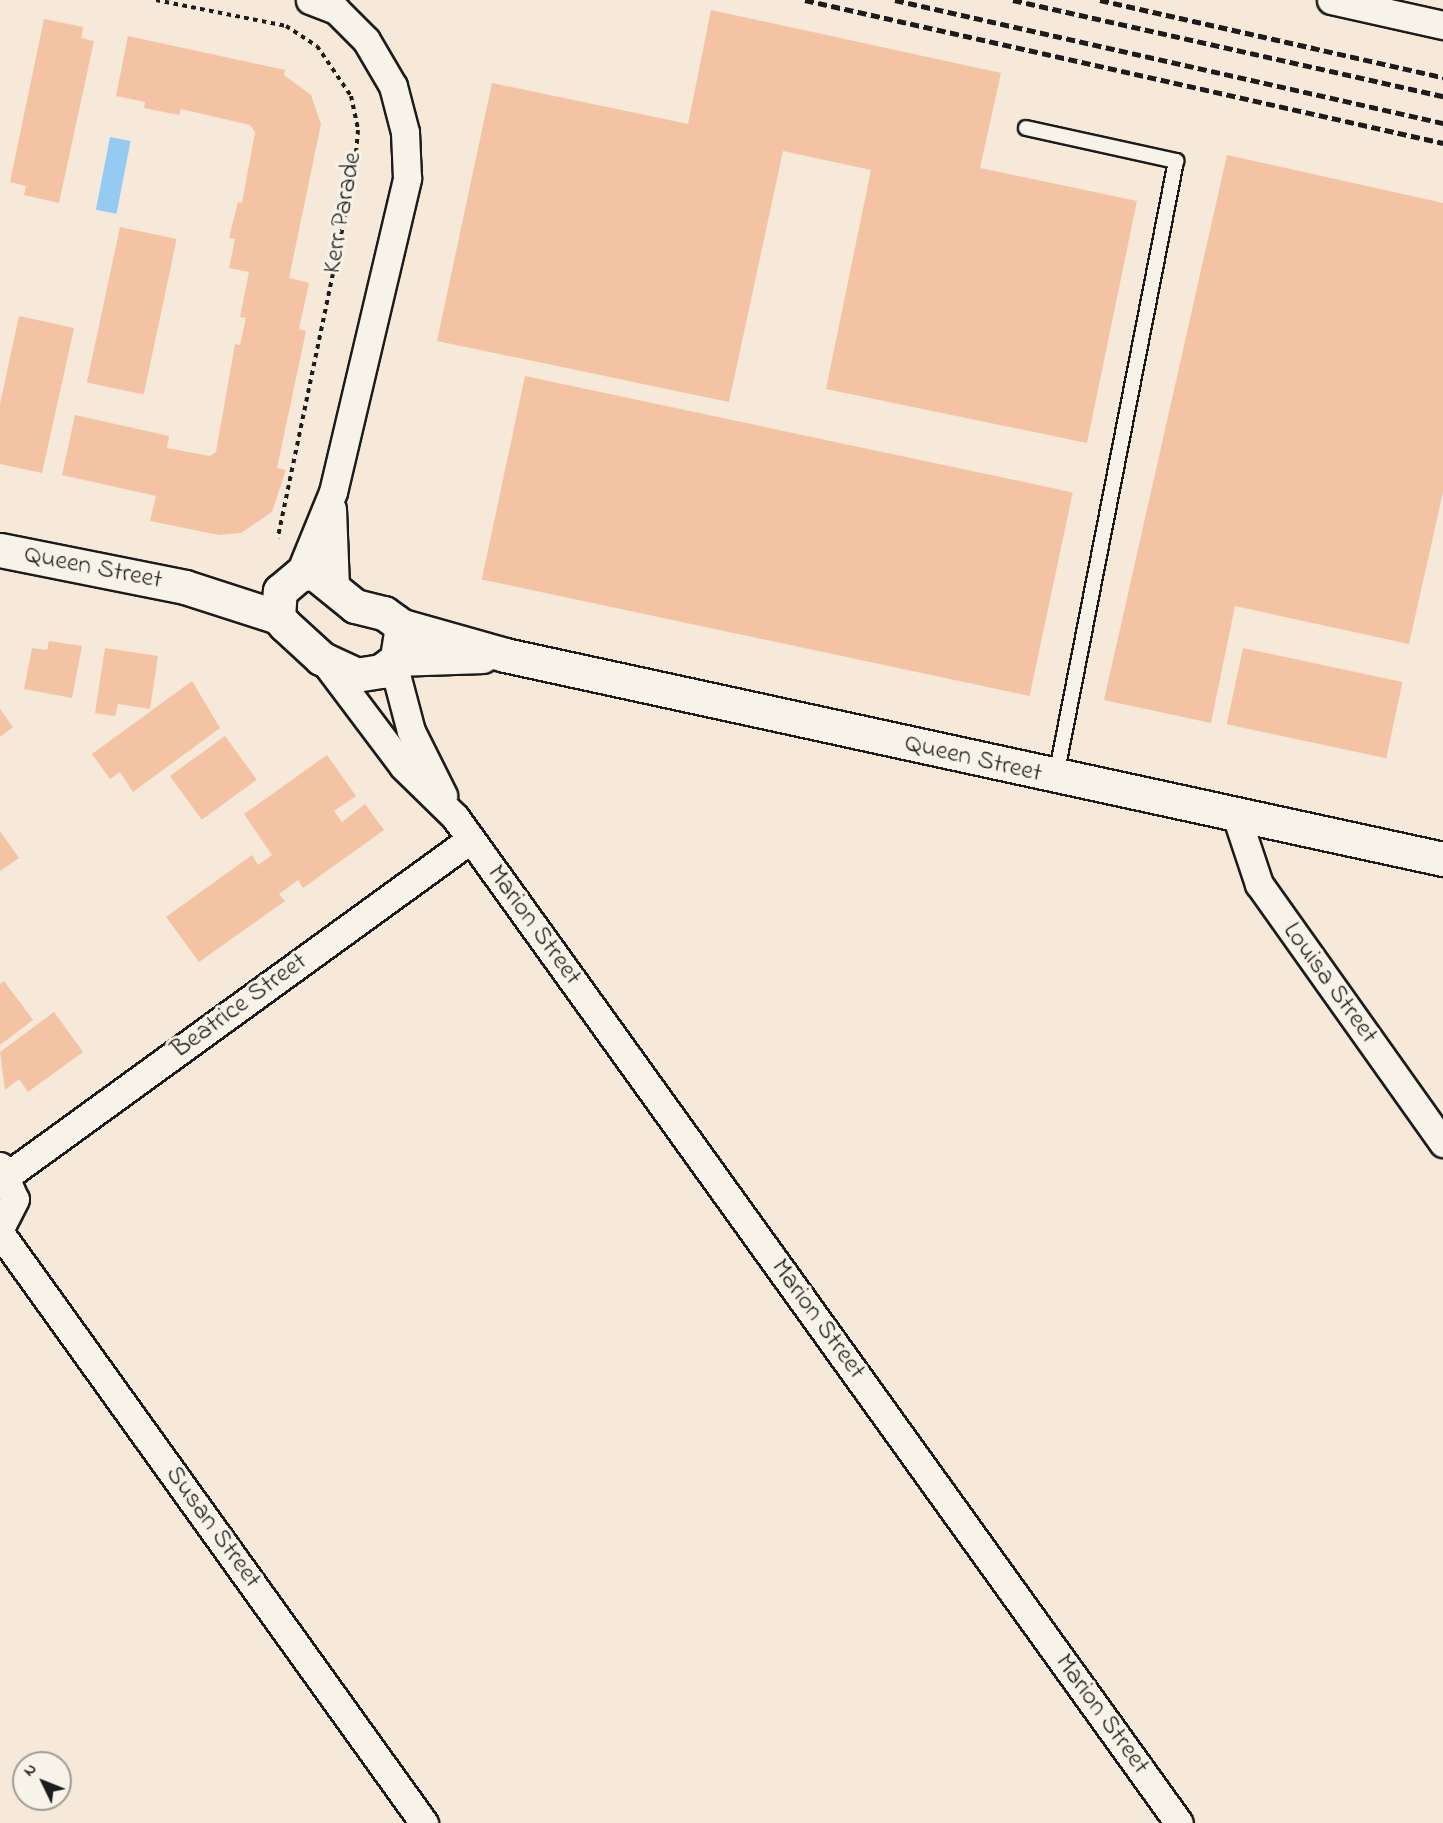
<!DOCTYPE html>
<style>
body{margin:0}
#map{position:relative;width:1443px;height:1823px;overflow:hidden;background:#f6e9da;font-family:"Indie Flower",sans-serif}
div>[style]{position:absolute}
.water>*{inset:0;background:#95cbf3;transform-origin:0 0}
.building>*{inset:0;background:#f3c3a3;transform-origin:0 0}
.path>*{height:4px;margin-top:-2px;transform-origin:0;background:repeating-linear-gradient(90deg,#1c1c1c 0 4.5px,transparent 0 9px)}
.roads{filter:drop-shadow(2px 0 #1c1c1c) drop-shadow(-2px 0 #1c1c1c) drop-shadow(0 2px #1c1c1c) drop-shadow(0 -2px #1c1c1c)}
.service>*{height:14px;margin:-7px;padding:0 7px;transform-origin:7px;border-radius:7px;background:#f7f3e8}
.minor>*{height:27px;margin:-13.5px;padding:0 13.5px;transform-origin:13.5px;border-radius:13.5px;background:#f7f3e8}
.tertiary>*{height:33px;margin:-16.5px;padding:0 16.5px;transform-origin:16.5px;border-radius:16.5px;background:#f7f3e8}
.rail>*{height:4.5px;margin-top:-2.25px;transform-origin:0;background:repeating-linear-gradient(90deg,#1c1c1c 0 9px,transparent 0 13.5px)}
span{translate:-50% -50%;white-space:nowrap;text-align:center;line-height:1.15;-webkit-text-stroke:6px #f7f3e8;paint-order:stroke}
.street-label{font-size:26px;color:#1c1c1c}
.north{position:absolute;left:12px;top:1751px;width:60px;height:60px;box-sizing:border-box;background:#f7f3e8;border:2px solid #9f9d96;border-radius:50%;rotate:313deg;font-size:16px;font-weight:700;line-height:24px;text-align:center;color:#1c1c1c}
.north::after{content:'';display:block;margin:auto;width:21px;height:27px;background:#1c1c1c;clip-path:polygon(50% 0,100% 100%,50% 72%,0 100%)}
</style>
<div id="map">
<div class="water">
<i style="left:110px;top:137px;width:21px;height:74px;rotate:11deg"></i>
</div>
<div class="building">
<i style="clip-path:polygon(711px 10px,1001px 73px,980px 168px,1137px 201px,1087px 443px,826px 389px,871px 170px,783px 151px,729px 402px,437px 341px,492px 83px,688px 124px)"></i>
<i style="clip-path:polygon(44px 19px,83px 27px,81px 38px,94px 41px,59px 203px,24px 195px,26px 186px,10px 182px)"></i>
<i style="clip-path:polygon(128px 36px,285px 70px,284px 75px,311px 95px,321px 124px,289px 278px,309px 283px,299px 329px,306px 331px,277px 468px,286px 470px,272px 512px,241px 533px,219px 535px,150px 521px,156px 496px,62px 475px,75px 415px,169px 436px,167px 448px,210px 456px,216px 452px,235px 344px,240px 345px,246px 318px,240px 317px,249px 272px,229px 268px,235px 239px,229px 238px,238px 202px,242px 203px,255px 132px,250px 125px,181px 109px,179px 115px,144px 108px,145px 102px,116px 96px)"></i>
<i style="clip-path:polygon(1227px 155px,1443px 203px,1443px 492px,1409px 644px,1235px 606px,1211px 723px,1104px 700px)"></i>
<i style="left:120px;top:227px;width:58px;height:159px;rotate:12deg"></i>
<i style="clip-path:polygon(19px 316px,74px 328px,42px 473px,0 464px,0 404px)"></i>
<i style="left:525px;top:376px;width:560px;height:208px;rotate:12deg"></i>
<i style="clip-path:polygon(49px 641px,82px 646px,72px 698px,24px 689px,32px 648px,47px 650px)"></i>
<i style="clip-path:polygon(105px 648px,158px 656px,150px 709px,118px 704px,115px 716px,95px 713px)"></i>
<i style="left:1243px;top:648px;width:163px;height:78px;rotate:12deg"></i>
<i style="clip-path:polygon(192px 681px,220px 728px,133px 792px,120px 772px,110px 779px,92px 754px)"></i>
<i style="clip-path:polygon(0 709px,13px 727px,0 737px)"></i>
<i style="left:225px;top:736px;width:54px;height:68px;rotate:54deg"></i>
<i style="clip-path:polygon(327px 755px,356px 796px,334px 811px,342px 822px,365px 804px,384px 830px,303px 888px,298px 880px,279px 894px,285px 901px,199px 962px,166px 917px,252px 855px,258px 865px,272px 855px,244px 814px)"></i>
<i style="clip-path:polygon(0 831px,19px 858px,0 871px)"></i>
<i style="clip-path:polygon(4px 981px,33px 1020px,0 1045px,0 984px)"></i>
<i style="clip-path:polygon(54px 1012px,83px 1052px,28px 1092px,19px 1079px,5px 1090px,0 1052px)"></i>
</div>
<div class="path">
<i style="left:156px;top:0;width:133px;rotate:11.3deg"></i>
<i style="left:286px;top:26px;width:37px;rotate:33deg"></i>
<i style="left:317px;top:46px;width:60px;rotate:55.8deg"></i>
<i style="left:351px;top:96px;width:35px;rotate:78deg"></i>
<i style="left:358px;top:130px;width:38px;rotate:95deg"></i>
<i style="left:355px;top:168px;width:378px;rotate:101.8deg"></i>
</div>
<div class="roads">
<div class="service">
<i style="left:1026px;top:128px;width:154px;rotate:12.4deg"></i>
<i style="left:1176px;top:161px;width:627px;rotate:101.04deg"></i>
</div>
<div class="minor">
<i style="left:1331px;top:0;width:115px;rotate:12.6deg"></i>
<i style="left:332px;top:509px;width:77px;rotate:87.8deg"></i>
<i style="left:299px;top:575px;width:90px;rotate:-67.7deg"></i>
<i style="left:333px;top:492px;width:323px;rotate:-76.7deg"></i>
<i style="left:407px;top:178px;width:46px;rotate:-92.5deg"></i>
<i style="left:405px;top:132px;width:48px;rotate:-104.6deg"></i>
<i style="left:393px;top:86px;width:53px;rotate:-120.4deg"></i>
<i style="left:366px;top:40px;width:42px;rotate:-135deg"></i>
<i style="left:336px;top:10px;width:28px;rotate:-159deg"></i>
<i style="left:324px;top:661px;width:131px;rotate:53deg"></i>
<i style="left:403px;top:766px;width:73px;rotate:44.4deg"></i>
<i style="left:455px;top:817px;width:1239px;rotate:54.26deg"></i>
<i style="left:393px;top:663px;width:70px;rotate:75.2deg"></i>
<i style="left:411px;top:731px;width:72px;rotate:63.4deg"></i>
<i style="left:1236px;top:815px;width:73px;rotate:71.6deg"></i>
<i style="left:1259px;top:884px;width:318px;rotate:54.6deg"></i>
<i style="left:0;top:1166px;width:36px;rotate:66deg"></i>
<i style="left:15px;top:1199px;width:33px;rotate:117deg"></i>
<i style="left:8px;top:1175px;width:572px;rotate:-35.97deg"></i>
<i style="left:0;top:1233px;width:727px;rotate:54.3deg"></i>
</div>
<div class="tertiary">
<i style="left:0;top:550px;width:189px;rotate:11.3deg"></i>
<i style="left:185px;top:587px;width:98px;rotate:17.9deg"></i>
<i style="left:313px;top:572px;width:54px;rotate:39deg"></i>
<i style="left:355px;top:606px;width:30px;rotate:14deg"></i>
<i style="left:384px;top:613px;width:22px;rotate:36deg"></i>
<i style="left:402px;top:626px;width:33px;rotate:99deg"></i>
<i style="left:397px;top:659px;width:20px;rotate:143deg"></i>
<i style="left:381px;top:671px;width:24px;rotate:171deg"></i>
<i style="left:357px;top:675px;width:40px;rotate:-155deg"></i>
<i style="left:321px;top:658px;width:49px;rotate:-137.5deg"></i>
<i style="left:285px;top:625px;width:11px;rotate:-131deg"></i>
<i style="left:278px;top:617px;width:26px;rotate:-86deg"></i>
<i style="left:280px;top:591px;width:25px;rotate:-40deg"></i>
<i style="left:299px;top:575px;width:14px;rotate:-12deg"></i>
<i style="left:402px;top:626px;width:107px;rotate:15.7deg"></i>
<i style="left:505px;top:655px;width:960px;rotate:12.27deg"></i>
<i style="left:397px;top:659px;width:85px;rotate:-2deg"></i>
</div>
</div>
<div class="rail">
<i style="left:805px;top:0;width:654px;rotate:12.63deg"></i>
<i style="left:895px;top:0;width:562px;rotate:12.65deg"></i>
<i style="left:1013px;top:0;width:441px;rotate:12.6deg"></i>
<i style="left:1100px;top:0;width:352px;rotate:12.7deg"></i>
</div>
<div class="street-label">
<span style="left:344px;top:213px;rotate:-80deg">Kerr Parade</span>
<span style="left:93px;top:569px;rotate:11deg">Queen Street</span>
<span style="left:973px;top:760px;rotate:13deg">Queen Street</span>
<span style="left:533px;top:926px;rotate:54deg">Marion Street</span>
<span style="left:1329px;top:984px;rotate:54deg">Louisa Street</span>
<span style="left:240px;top:1007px;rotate:-36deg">Beatrice Street</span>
<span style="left:817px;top:1320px;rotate:54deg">Marion Street</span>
<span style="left:212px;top:1528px;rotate:54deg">Susan Street</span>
<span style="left:1101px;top:1715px;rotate:54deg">Marion Street</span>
</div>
<div class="north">N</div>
</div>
